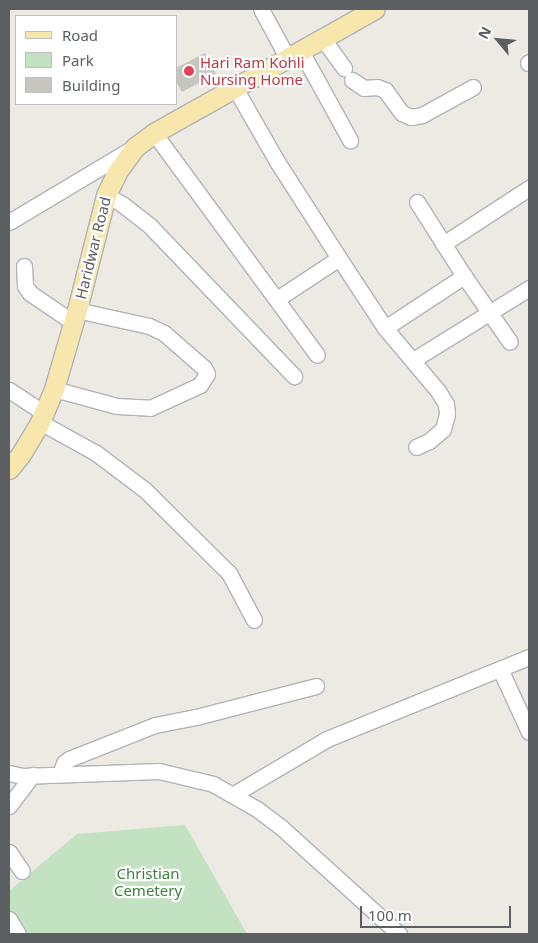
<!DOCTYPE html>
<style>
body{margin:0}
#map{position:relative;width:538px;height:943px;overflow:hidden;background:#eceae3;font-family:"Noto Sans",sans-serif}
div>[style]{position:absolute}
.green>*{inset:0;background:#c3e2c1}
.building>*{inset:0;background:#c8c5c0}
.roads{filter:drop-shadow(1px 0 #b0b3b7) drop-shadow(-1px 0 #b0b3b7) drop-shadow(0 1px #b0b3b7) drop-shadow(0 -1px #b0b3b7)}
.minor>*{height:15px;margin:-7.5px;padding:0 7.5px;transform-origin:7.5px;border-radius:7.5px;background:#fff}
.major>*{height:19px;margin:-9.5px;padding:0 9.5px;transform-origin:9.5px;border-radius:9.5px;background:#f7e7ad}
.dots>*{width:14px;height:14px;translate:-50% -50%;box-sizing:border-box;border:2px solid #fff;border-radius:50%}
span{translate:-50% -50%;white-space:nowrap;text-align:center;line-height:1.15;-webkit-text-stroke:4.5px #fff;paint-order:stroke}
.health-label{font-size:15px;color:#be3a42}
.left{translate:0 -50%;text-align:left}
.street-label{font-size:15px;color:#5b5f62}
.park-label{font-size:15px;color:#3d803c}
.frame{position:absolute;inset:0;border:10px solid #5b5f62;pointer-events:none}
.legend{position:absolute;left:15px;top:15px;width:162px;height:90px;box-sizing:border-box;background:#fff;border:1px solid #bdbfc0;margin:0;padding:6px 9px;list-style:none;font-size:15px;color:#5b5f62}
.legend li{display:flex;align-items:center;gap:10px;height:25px}
.legend b{width:25px;border:1px solid #bdbfc0}
.north{position:absolute;left:473px;top:15px;width:50px;height:50px;-webkit-text-stroke:4px #fff;paint-order:stroke;rotate:298deg;font-size:14px;font-weight:700;line-height:20px;text-align:center;color:#5b5f62}
.north::after{content:'';display:block;margin:auto;width:18px;height:22px;background:#5b5f62;clip-path:polygon(50% 0,100% 100%,50% 72%,0 100%)}
.scale{position:absolute;left:360px;top:906px;width:151px;height:22px;box-sizing:border-box;border:2px solid #5b5f62;border-top:0;padding-left:6px;font-size:15px;line-height:18px;white-space:nowrap;color:#5b5f62;-webkit-text-stroke:4px #fff;paint-order:stroke}
</style>
<div id="map">
<div class="green">
<i style="clip-path:polygon(185px 825px,247px 934px,21px 934px,9px 915px,9px 891px,77px 834px)"></i>
</div>
<div class="building">
<i style="clip-path:polygon(205px 53px,216px 74px,182px 92px,176px 82px,176px 68px)"></i>
</div>
<div class="roads">
<div class="minor">
<i style="left:261px;top:9px;width:57px;rotate:61.6deg"></i>
<i style="left:323px;top:39px;width:36px;rotate:54deg"></i>
<i style="left:301px;top:51px;width:102px;rotate:61.2deg"></i>
<i style="left:528px;top:63px;width:1px;rotate:-45deg"></i>
<i style="left:352px;top:80px;width:14px;rotate:34deg"></i>
<i style="left:364px;top:88px;width:13px;rotate:-4deg"></i>
<i style="left:377px;top:87px;width:9px;rotate:21deg"></i>
<i style="left:385px;top:90px;width:29px;rotate:54deg"></i>
<i style="left:402px;top:113px;width:10px;rotate:24deg"></i>
<i style="left:411px;top:117px;width:11px;rotate:-10deg"></i>
<i style="left:422px;top:115px;width:58px;rotate:-28.8deg"></i>
<i style="left:235px;top:88px;width:86px;rotate:60.2deg"></i>
<i style="left:278px;top:163px;width:113px;rotate:57.3deg"></i>
<i style="left:339px;top:258px;width:84px;rotate:56.7deg"></i>
<i style="left:385px;top:328px;width:82px;rotate:49.9deg"></i>
<i style="left:438px;top:391px;width:15px;rotate:58deg"></i>
<i style="left:446px;top:404px;width:10px;rotate:84deg"></i>
<i style="left:447px;top:414px;width:16px;rotate:105deg"></i>
<i style="left:443px;top:429px;width:18px;rotate:139deg"></i>
<i style="left:429px;top:441px;width:14px;rotate:155deg"></i>
<i style="left:154px;top:133px;width:275px;rotate:53.7deg"></i>
<i style="left:106px;top:195px;width:18px;rotate:29deg"></i>
<i style="left:122px;top:204px;width:37px;rotate:38deg"></i>
<i style="left:151px;top:227px;width:207px;rotate:46.2deg"></i>
<i style="left:417px;top:202px;width:88px;rotate:57.6deg"></i>
<i style="left:464px;top:276px;width:80px;rotate:55.1deg"></i>
<i style="left:9px;top:222px;width:142px;rotate:-30.9deg"></i>
<i style="left:443px;top:244px;width:103px;rotate:-33.1deg"></i>
<i style="left:24px;top:266px;width:20px;rotate:87deg"></i>
<i style="left:25px;top:286px;width:9px;rotate:54deg"></i>
<i style="left:30px;top:293px;width:53px;rotate:34.3deg"></i>
<i style="left:277px;top:299px;width:74px;rotate:-33.5deg"></i>
<i style="left:385px;top:328px;width:95px;rotate:-33.4deg"></i>
<i style="left:413px;top:360px;width:137px;rotate:-31.8deg"></i>
<i style="left:54px;top:389px;width:65px;rotate:15.1deg"></i>
<i style="left:117px;top:406px;width:33px;rotate:3deg"></i>
<i style="left:150px;top:408px;width:55px;rotate:-24.7deg"></i>
<i style="left:200px;top:385px;width:13px;rotate:-58deg"></i>
<i style="left:207px;top:374px;width:7px;rotate:-117deg"></i>
<i style="left:204px;top:368px;width:53px;rotate:-138.8deg"></i>
<i style="left:164px;top:333px;width:17px;rotate:-155deg"></i>
<i style="left:149px;top:326px;width:74px;rotate:-167.5deg"></i>
<i style="left:9px;top:390px;width:42px;rotate:33.3deg"></i>
<i style="left:40px;top:422px;width:64px;rotate:29deg"></i>
<i style="left:96px;top:453px;width:61px;rotate:37.1deg"></i>
<i style="left:145px;top:490px;width:118px;rotate:44.7deg"></i>
<i style="left:229px;top:573px;width:53px;rotate:62deg"></i>
<i style="left:500px;top:669px;width:69px;rotate:65.3deg"></i>
<i style="left:9px;top:773px;width:13px;rotate:13deg"></i>
<i style="left:22px;top:776px;width:137px;rotate:-2.1deg"></i>
<i style="left:159px;top:771px;width:56px;rotate:13.5deg"></i>
<i style="left:213px;top:784px;width:51px;rotate:29.6deg"></i>
<i style="left:257px;top:809px;width:31px;rotate:37deg"></i>
<i style="left:282px;top:828px;width:158px;rotate:42.2deg"></i>
<i style="left:60px;top:774px;width:12px;rotate:-70deg"></i>
<i style="left:64px;top:763px;width:6px;rotate:-39deg"></i>
<i style="left:69px;top:759px;width:92px;rotate:-21.6deg"></i>
<i style="left:155px;top:725px;width:42px;rotate:-11deg"></i>
<i style="left:196px;top:717px;width:124px;rotate:-14.5deg"></i>
<i style="left:234px;top:794px;width:108px;rotate:-30.6deg"></i>
<i style="left:327px;top:739px;width:218px;rotate:-22.1deg"></i>
<i style="left:9px;top:806px;width:39px;rotate:-53deg"></i>
<i style="left:9px;top:852px;width:23px;rotate:56deg"></i>
<i style="left:9px;top:919px;width:17px;rotate:59deg"></i>
</div>
<div class="major">
<i style="left:9px;top:469px;width:19px;rotate:-51deg"></i>
<i style="left:21px;top:454px;width:37px;rotate:-59deg"></i>
<i style="left:40px;top:422px;width:36px;rotate:-67deg"></i>
<i style="left:54px;top:389px;width:82px;rotate:-73.8deg"></i>
<i style="left:77px;top:310px;width:119px;rotate:-75.8deg"></i>
<i style="left:106px;top:195px;width:25px;rotate:-64deg"></i>
<i style="left:117px;top:172px;width:31px;rotate:-54deg"></i>
<i style="left:135px;top:147px;width:24px;rotate:-36deg"></i>
<i style="left:154px;top:133px;width:253px;rotate:-29.3deg"></i>
</div>
</div>
<div class="dots">
<i style="left:189px;top:71px;background:#e0444e"></i>
</div>
<div class="health-label">
<span class="left" style="left:200px;top:71px">Hari Ram Kohli<br>Nursing Home</span>
</div>
<div class="street-label">
<span style="left:93px;top:248px;rotate:-76deg">Haridwar Road</span>
</div>
<div class="park-label">
<span style="left:148px;top:882px">Christian<br>Cemetery</span>
</div>
<div class="frame"></div>
<ul class="legend">
<li><b style="height:6px;background:#f7e7ad"></b>Road</li>
<li><b style="height:14px;background:#c3e2c1"></b>Park</li>
<li><b style="height:14px;background:#c8c5c0"></b>Building</li>
</ul>
<div class="north">N</div>
<div class="scale">100 m</div>
</div>
